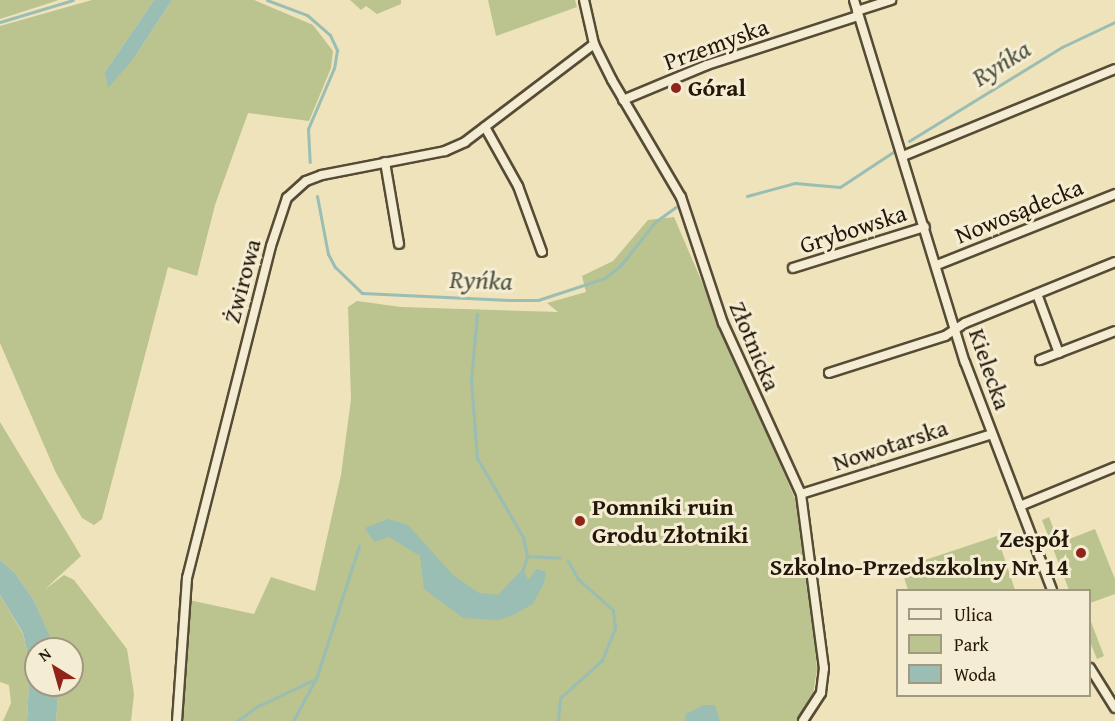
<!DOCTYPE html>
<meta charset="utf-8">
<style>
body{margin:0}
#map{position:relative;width:1115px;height:721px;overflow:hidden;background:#efe3bb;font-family:"Gentium Book Plus",serif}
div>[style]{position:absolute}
.green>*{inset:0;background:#bbc38e}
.water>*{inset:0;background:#9abdb4}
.stream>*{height:3px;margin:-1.5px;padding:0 1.5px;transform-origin:1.5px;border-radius:1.5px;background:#9abdb4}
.roads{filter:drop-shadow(2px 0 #564b35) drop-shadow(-2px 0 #564b35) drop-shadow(0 2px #564b35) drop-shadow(0 -2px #564b35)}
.minor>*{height:8px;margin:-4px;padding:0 4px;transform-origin:4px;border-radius:4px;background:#f5edd3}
.dots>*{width:16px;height:16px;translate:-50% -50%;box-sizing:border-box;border:3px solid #f5edd3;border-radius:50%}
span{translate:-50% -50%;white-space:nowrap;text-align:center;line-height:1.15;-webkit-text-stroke:6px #f5edd3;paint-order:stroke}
.street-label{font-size:24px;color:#231808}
.poi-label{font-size:24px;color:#231808;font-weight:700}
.left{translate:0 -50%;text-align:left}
.right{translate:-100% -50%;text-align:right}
.water-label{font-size:26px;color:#4d5244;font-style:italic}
.legend{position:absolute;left:896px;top:589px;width:195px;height:108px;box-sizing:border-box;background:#f5edd3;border:2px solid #a19882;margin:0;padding:8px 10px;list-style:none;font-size:18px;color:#231808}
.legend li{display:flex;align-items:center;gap:12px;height:30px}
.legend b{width:30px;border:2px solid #a19882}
.north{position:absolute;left:24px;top:637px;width:60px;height:60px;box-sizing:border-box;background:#f5edd3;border:2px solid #a19882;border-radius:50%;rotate:323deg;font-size:16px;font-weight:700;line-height:24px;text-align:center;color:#231808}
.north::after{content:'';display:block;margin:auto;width:21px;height:27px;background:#8f2418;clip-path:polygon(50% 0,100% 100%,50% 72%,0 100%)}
</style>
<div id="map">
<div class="green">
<i style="clip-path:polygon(0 0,59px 0,0 19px)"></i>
<i style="clip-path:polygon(92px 0,154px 0,105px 72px,134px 58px,172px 0,254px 0,313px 25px,333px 51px,331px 68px,309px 121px,248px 113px,215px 205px,197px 276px,168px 267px,102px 519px,94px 525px,82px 518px,56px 473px,0 343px,0 26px)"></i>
<i style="clip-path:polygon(350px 0,401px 0,401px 4px,377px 14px,366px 6px,361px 10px)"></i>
<i style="clip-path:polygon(488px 0,575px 0,577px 7px,496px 36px)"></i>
<i style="clip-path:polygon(674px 217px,802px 515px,817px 669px,812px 701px,796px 721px,182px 721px,189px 600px,254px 614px,271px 577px,315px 591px,341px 475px,351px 399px,348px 307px,357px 301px,401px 307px,558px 312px,547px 303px,586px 292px,582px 276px,613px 261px,648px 220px)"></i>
<i style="clip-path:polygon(0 422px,81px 556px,44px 590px,64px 575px,74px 580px,127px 649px,134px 694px,131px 721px,56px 721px,59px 685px,72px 685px,72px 649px,54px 649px,33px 599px,15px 573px,0 560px)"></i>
<i style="clip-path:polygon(1049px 517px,1059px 543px,1095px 529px,1115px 579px,1115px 594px,1090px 603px,1090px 590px,1069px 590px,1042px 520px)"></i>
<i style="clip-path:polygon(997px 536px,1015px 590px,908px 590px,901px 568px)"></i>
<i style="clip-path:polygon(0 595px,23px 634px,30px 664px,27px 721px,3px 721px,11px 703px,9px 685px,0 682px)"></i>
<i style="clip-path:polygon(1090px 619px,1104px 656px,1097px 659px,1090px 642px)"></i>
</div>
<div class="water">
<i style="clip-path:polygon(154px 0,172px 0,134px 58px,108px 88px,105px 72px)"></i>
<i style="clip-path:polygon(388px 519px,408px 525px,453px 575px,479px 593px,498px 595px,523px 569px,528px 580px,537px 569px,546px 572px,544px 583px,533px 604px,515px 614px,499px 620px,463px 618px,424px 589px,420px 556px,389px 537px,374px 542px,365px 528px)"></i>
<i style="clip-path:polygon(0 560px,15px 573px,33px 599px,53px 644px,54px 649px,36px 649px,36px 685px,59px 685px,56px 721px,27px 721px,30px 664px,23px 633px,0 595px)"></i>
<i style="clip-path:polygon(704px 705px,715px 705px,720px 721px,685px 721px,686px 714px)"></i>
</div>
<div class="stream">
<i style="left:267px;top:0;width:43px;rotate:20.6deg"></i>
<i style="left:307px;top:15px;width:30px;rotate:41deg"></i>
<i style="left:330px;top:35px;width:17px;rotate:65deg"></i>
<i style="left:337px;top:50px;width:18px;rotate:99deg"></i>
<i style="left:334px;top:68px;width:66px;rotate:113.1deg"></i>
<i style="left:308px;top:129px;width:33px;rotate:87deg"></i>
<i style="left:0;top:22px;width:76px;rotate:-16.8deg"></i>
<i style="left:909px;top:141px;width:180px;rotate:-31.6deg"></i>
<i style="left:1062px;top:47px;width:59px;rotate:-25.3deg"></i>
<i style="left:317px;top:196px;width:59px;rotate:79.3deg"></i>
<i style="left:328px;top:254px;width:15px;rotate:62deg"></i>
<i style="left:335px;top:267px;width:37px;rotate:44deg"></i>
<i style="left:362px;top:293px;width:147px;rotate:2.7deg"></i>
<i style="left:509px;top:300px;width:29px"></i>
<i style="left:538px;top:300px;width:71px;rotate:-18.2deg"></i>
<i style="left:605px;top:278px;width:21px;rotate:-39deg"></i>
<i style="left:621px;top:265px;width:55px;rotate:-51.7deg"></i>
<i style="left:655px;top:222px;width:26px;rotate:-36deg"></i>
<i style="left:747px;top:196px;width:50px;rotate:-15.2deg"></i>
<i style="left:795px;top:183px;width:45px;rotate:5.1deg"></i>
<i style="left:840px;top:187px;width:64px;rotate:-33.4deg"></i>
<i style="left:477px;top:314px;width:66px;rotate:95.2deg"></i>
<i style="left:471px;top:380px;width:78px;rotate:85.6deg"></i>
<i style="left:477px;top:458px;width:91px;rotate:59.8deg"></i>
<i style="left:523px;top:537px;width:19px;rotate:78deg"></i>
<i style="left:527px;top:556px;width:14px;rotate:107deg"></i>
<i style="left:527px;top:556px;width:33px;rotate:3deg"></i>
<i style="left:237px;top:721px;width:26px;rotate:-36deg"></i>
<i style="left:258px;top:706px;width:64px;rotate:-25deg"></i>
<i style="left:316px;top:679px;width:140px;rotate:-72.1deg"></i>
<i style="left:293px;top:721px;width:47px;rotate:-61.8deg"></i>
<i style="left:558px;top:721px;width:23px;rotate:-85deg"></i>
<i style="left:560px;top:698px;width:57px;rotate:-42.1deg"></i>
<i style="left:602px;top:660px;width:35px;rotate:-68deg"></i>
<i style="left:615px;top:627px;width:17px;rotate:-97deg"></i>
<i style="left:613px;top:610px;width:47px;rotate:-138.5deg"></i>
<i style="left:578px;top:579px;width:21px;rotate:-119deg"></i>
</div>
<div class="roads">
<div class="minor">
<i style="left:584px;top:0;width:45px;rotate:77.2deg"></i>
<i style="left:594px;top:44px;width:40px;rotate:63.4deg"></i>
<i style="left:612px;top:80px;width:136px;rotate:59.5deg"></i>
<i style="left:681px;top:197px;width:133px;rotate:71.6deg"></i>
<i style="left:723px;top:323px;width:188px;rotate:65.5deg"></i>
<i style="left:801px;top:494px;width:176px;rotate:82.5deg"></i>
<i style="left:824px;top:668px;width:25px;rotate:97deg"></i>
<i style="left:821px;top:693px;width:33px;rotate:123deg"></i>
<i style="left:854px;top:0;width:379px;rotate:73deg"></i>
<i style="left:965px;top:362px;width:244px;rotate:69.1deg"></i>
<i style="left:857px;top:11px;width:36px;rotate:-18deg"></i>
<i style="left:623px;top:100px;width:91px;rotate:-22.6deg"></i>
<i style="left:707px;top:65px;width:159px;rotate:-18deg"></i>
<i style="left:485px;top:127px;width:68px;rotate:60.8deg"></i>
<i style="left:518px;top:186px;width:70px;rotate:70deg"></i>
<i style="left:903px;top:156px;width:229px;rotate:-22.3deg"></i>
<i style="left:385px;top:162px;width:83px;rotate:80.3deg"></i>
<i style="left:937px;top:265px;width:192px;rotate:-21.7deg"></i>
<i style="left:793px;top:268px;width:138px;rotate:-17.3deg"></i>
<i style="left:1037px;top:294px;width:63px;rotate:69.6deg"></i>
<i style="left:1040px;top:360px;width:80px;rotate:-21.1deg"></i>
<i style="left:829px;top:373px;width:122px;rotate:-17.7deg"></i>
<i style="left:945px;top:336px;width:24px;rotate:-33deg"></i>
<i style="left:965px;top:323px;width:162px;rotate:-22.1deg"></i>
<i style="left:801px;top:494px;width:200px;rotate:-17.4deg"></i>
<i style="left:1020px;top:506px;width:103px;rotate:-22.3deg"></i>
<i style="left:1090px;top:668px;width:47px;rotate:58deg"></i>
<i style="left:177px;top:721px;width:143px;rotate:-86deg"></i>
<i style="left:187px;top:578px;width:342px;rotate:-75.8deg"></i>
<i style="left:271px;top:246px;width:51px;rotate:-71.6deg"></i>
<i style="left:287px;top:198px;width:25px;rotate:-42deg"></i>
<i style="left:306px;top:181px;width:17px;rotate:-21deg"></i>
<i style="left:322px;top:175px;width:125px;rotate:-11deg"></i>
<i style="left:445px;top:151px;width:22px;rotate:-24deg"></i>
<i style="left:465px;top:142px;width:162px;rotate:-37.2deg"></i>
</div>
</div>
<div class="dots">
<i style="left:676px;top:88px;background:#8f2418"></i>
<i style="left:580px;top:521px;background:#8f2418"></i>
<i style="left:1081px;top:553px;background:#8f2418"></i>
</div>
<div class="street-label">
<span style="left:716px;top:44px;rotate:-20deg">Przemyska</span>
<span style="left:1019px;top:211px;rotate:-22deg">Nowosądecka</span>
<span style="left:853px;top:229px;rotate:-18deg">Grybowska</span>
<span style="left:242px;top:281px;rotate:-75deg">Żwirowa</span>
<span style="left:755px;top:346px;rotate:67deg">Złotnicka</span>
<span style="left:990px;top:369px;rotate:71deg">Kielecka</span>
<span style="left:890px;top:445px;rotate:-18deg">Nowotarska</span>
</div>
<div class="poi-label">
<span class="left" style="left:688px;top:88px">Góral</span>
<span class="left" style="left:592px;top:521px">Pomniki ruin<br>Grodu Złotniki</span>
<span class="right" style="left:1069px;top:553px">Zespół<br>Szkolno-Przedszkolny Nr 14</span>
</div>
<div class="water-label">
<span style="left:1001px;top:63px;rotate:-32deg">Ryńka</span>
<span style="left:481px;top:280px;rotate:2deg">Ryńka</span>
</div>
<ul class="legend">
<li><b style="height:8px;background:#f5edd3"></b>Ulica</li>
<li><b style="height:16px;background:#bbc38e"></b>Park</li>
<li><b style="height:16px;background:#9abdb4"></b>Woda</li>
</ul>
<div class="north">N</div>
</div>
